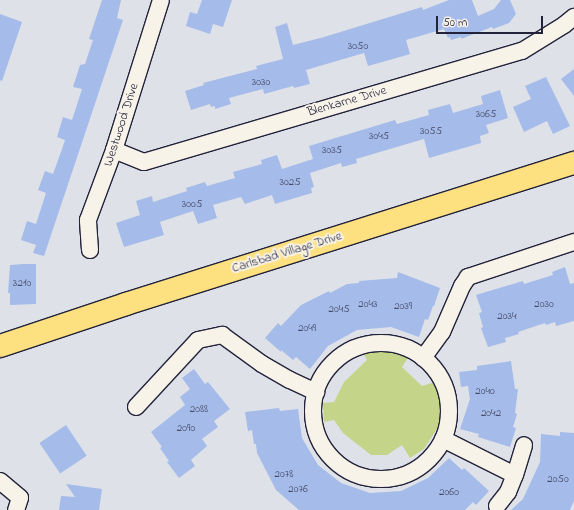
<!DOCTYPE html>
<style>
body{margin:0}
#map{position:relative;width:574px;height:510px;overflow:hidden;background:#dee2e8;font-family:"Indie Flower",sans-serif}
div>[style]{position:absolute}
.green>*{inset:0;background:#c4d58a}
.building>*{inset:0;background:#a5bbe9;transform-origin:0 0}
.roads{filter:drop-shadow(1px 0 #22223b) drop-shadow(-1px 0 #22223b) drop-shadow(0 1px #22223b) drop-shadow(0 -1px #22223b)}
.minor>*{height:16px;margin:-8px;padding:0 8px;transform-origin:8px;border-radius:8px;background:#f7f3e8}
.minor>.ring{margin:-8px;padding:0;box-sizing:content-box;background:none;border:16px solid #f7f3e8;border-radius:50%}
.primary>*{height:22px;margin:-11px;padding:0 11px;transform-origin:11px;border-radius:11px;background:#fde080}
span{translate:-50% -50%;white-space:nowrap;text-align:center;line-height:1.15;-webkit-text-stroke:4px #f7f3e8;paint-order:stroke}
.number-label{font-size:11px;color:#434866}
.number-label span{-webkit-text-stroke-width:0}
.street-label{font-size:13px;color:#22223b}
.scale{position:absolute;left:436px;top:16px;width:107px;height:18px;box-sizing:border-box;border:2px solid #22223b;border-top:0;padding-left:5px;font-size:12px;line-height:14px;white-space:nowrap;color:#22223b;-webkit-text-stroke:3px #f7f3e8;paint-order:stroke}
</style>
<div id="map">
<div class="green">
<i style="clip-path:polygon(374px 348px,397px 350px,409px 356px,402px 367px,422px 386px,435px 382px,443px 400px,440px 424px,424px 449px,410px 458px,402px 445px,387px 455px,371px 455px,343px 433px,334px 420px,324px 422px,323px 403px,334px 402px,344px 382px,367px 360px,363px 353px)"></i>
</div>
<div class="building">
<i style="clip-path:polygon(102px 0,121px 0,117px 18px,123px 20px,44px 256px,33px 253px,36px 245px,21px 240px,27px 221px,36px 224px,46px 193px,38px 190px,45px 171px,53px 174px,61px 152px,65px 140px,57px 137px,63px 117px,72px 120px,82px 89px,73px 87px,80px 65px,85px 64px,93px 40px,89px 39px)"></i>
<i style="clip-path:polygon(202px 0,232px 0,223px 27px,213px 24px,210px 34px,186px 26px,190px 12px,197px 14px)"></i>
<i style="clip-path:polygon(449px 0,472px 0,478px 16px,494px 9px,501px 0,510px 0,516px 14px,509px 23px,493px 29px,492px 27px,461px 39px,461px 37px,451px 40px,450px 37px,448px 38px,444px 29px,406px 40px,410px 54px,393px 59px,368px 66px,364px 53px,306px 70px,310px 84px,294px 88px,293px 86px,264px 94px,263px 89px,229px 98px,231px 104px,215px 109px,215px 106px,211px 107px,210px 104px,191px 110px,185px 91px,204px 85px,203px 83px,257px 69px,256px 66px,283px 59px,275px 27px,287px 23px,293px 45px,324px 37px,422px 7px,423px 10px)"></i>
<i style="clip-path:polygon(0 14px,22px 22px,2px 81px,0 80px)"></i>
<i style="clip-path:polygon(574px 69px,574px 96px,561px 79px)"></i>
<i style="clip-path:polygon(546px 77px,570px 126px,553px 134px,547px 121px,524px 132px,513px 107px,531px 99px,525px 86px)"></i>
<i style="clip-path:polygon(500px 90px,508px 118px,486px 125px,489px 133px,480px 136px,481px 143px,429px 158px,424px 139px,356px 159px,357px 163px,342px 167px,341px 163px,310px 173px,314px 187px,311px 188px,312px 193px,275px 204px,272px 195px,245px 204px,241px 197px,213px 205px,217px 218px,198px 224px,193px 211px,160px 222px,164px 235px,124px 247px,116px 223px,140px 215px,136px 201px,152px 196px,153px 202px,187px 191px,186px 188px,205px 182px,207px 186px,235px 178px,233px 172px,262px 164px,261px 160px,277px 155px,282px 169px,313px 159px,309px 146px,395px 120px,397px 124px,429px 115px,428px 110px,450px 104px,453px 113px,483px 104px,481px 96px)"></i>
<i style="clip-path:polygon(23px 264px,36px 264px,36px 304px,10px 305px,10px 293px,8px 293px,10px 265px)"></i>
<i style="clip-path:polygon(565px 267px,570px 284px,574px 283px,574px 321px,556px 326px,555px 322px,546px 325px,545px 323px,518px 332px,519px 334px,505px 338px,506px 342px,488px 347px,481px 328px,483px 327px,479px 313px,482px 312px,476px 295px,523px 281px,524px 284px,553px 275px,552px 272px)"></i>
<i style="clip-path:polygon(398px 272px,440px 288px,434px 306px,433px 306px,428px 320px,425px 319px,419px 337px,391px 327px,357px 330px,328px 346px,310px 369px,296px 357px,293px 360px,281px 350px,281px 352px,265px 338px,278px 323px,281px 326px,301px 305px,329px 291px,330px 293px,347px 284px,359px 283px,359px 281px,397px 278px)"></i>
<i style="clip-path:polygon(511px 361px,515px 389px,518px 389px,515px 413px,517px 414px,513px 427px,516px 428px,510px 447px,478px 437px,479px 434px,460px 429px,470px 399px,468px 386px,461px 387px,459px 372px,477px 370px,477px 366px)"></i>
<i style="clip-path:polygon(194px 369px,205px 384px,208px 382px,230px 409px,214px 421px,218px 427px,202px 439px,207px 446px,191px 460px,195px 466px,179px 478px,167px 462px,169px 461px,160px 448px,162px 447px,151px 432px,185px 405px,180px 397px,190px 389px,182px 378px)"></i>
<i style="clip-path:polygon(279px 408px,280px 411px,298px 409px,302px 438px,318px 465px,341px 483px,370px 493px,401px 491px,428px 478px,449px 458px,462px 470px,464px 468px,489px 491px,476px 505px,473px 502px,465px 510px,299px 510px,276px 490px,257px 453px,256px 444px,254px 444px,252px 430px,248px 431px,245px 412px)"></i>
<i style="left:66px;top:425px;width:37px;height:32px;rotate:56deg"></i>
<i style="clip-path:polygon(560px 432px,574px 433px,574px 501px,570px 510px,511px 510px,523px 499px,540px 462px,541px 434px,560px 436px)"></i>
<i style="clip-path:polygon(66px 484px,102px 489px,99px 510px,59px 510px,61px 496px,75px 497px)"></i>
</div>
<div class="roads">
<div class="minor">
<i style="left:114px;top:150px;width:32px;rotate:22deg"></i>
<i style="left:144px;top:162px;width:394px;rotate:-16.4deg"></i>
<i style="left:522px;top:51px;width:49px;rotate:-31.8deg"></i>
<i style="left:564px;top:25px;width:13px;rotate:-39deg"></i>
<i style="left:90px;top:250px;width:30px;rotate:-94deg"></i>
<i style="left:88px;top:220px;width:75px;rotate:-69.6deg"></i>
<i style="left:114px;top:150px;width:157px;rotate:-72.6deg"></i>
<i class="ring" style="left:313px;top:343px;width:120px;height:120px"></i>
<i style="left:423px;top:358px;width:32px;rotate:-54deg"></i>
<i style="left:442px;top:332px;width:50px;rotate:-66.5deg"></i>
<i style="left:462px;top:286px;width:11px;rotate:-56deg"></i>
<i style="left:468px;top:277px;width:112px;rotate:-18.3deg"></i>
<i style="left:136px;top:407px;width:91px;rotate:-47.2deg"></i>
<i style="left:198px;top:340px;width:25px;rotate:-12deg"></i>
<i style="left:222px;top:335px;width:49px;rotate:35.9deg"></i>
<i style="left:262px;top:364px;width:32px;rotate:30deg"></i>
<i style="left:290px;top:380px;width:29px;rotate:25deg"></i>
<i style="left:443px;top:439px;width:80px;rotate:26.6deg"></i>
<i style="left:0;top:481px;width:26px;rotate:40deg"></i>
<i style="left:20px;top:498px;width:13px;rotate:108deg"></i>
<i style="left:497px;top:506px;width:18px;rotate:-52deg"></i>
<i style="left:508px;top:492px;width:18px;rotate:-68deg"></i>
<i style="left:515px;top:475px;width:31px;rotate:-73deg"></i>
</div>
<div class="primary">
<i style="left:0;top:346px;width:133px;rotate:-18.4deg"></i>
<i style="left:126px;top:304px;width:470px;rotate:-17.5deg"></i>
</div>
</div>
<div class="number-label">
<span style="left:358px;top:46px">3050</span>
<span style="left:261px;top:82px">3030</span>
<span style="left:486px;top:114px">3065</span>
<span style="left:431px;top:131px">3055</span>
<span style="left:379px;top:136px">3045</span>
<span style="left:332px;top:150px">3035</span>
<span style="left:290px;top:182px">3025</span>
<span style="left:192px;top:204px">3005</span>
<span style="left:22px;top:283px">3210</span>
<span style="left:368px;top:304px">2043</span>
<span style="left:544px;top:304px">2030</span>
<span style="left:403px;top:306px">2039</span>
<span style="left:339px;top:309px">2045</span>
<span style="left:507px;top:316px">2034</span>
<span style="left:307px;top:328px">2049</span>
<span style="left:485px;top:391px">2040</span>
<span style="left:199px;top:409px">2088</span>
<span style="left:491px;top:413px">2042</span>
<span style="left:186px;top:428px">2090</span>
<span style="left:284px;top:474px">2078</span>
<span style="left:558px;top:479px">2050</span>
<span style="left:298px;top:489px">2076</span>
<span style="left:449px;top:492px">2060</span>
</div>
<div class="street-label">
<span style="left:347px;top:102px;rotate:-16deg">Blenkarne Drive</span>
<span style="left:122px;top:125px;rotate:-72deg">Westwood Drive</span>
<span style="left:287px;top:253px;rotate:-17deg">Carlsbad Village Drive</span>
</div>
<div class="scale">50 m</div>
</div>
